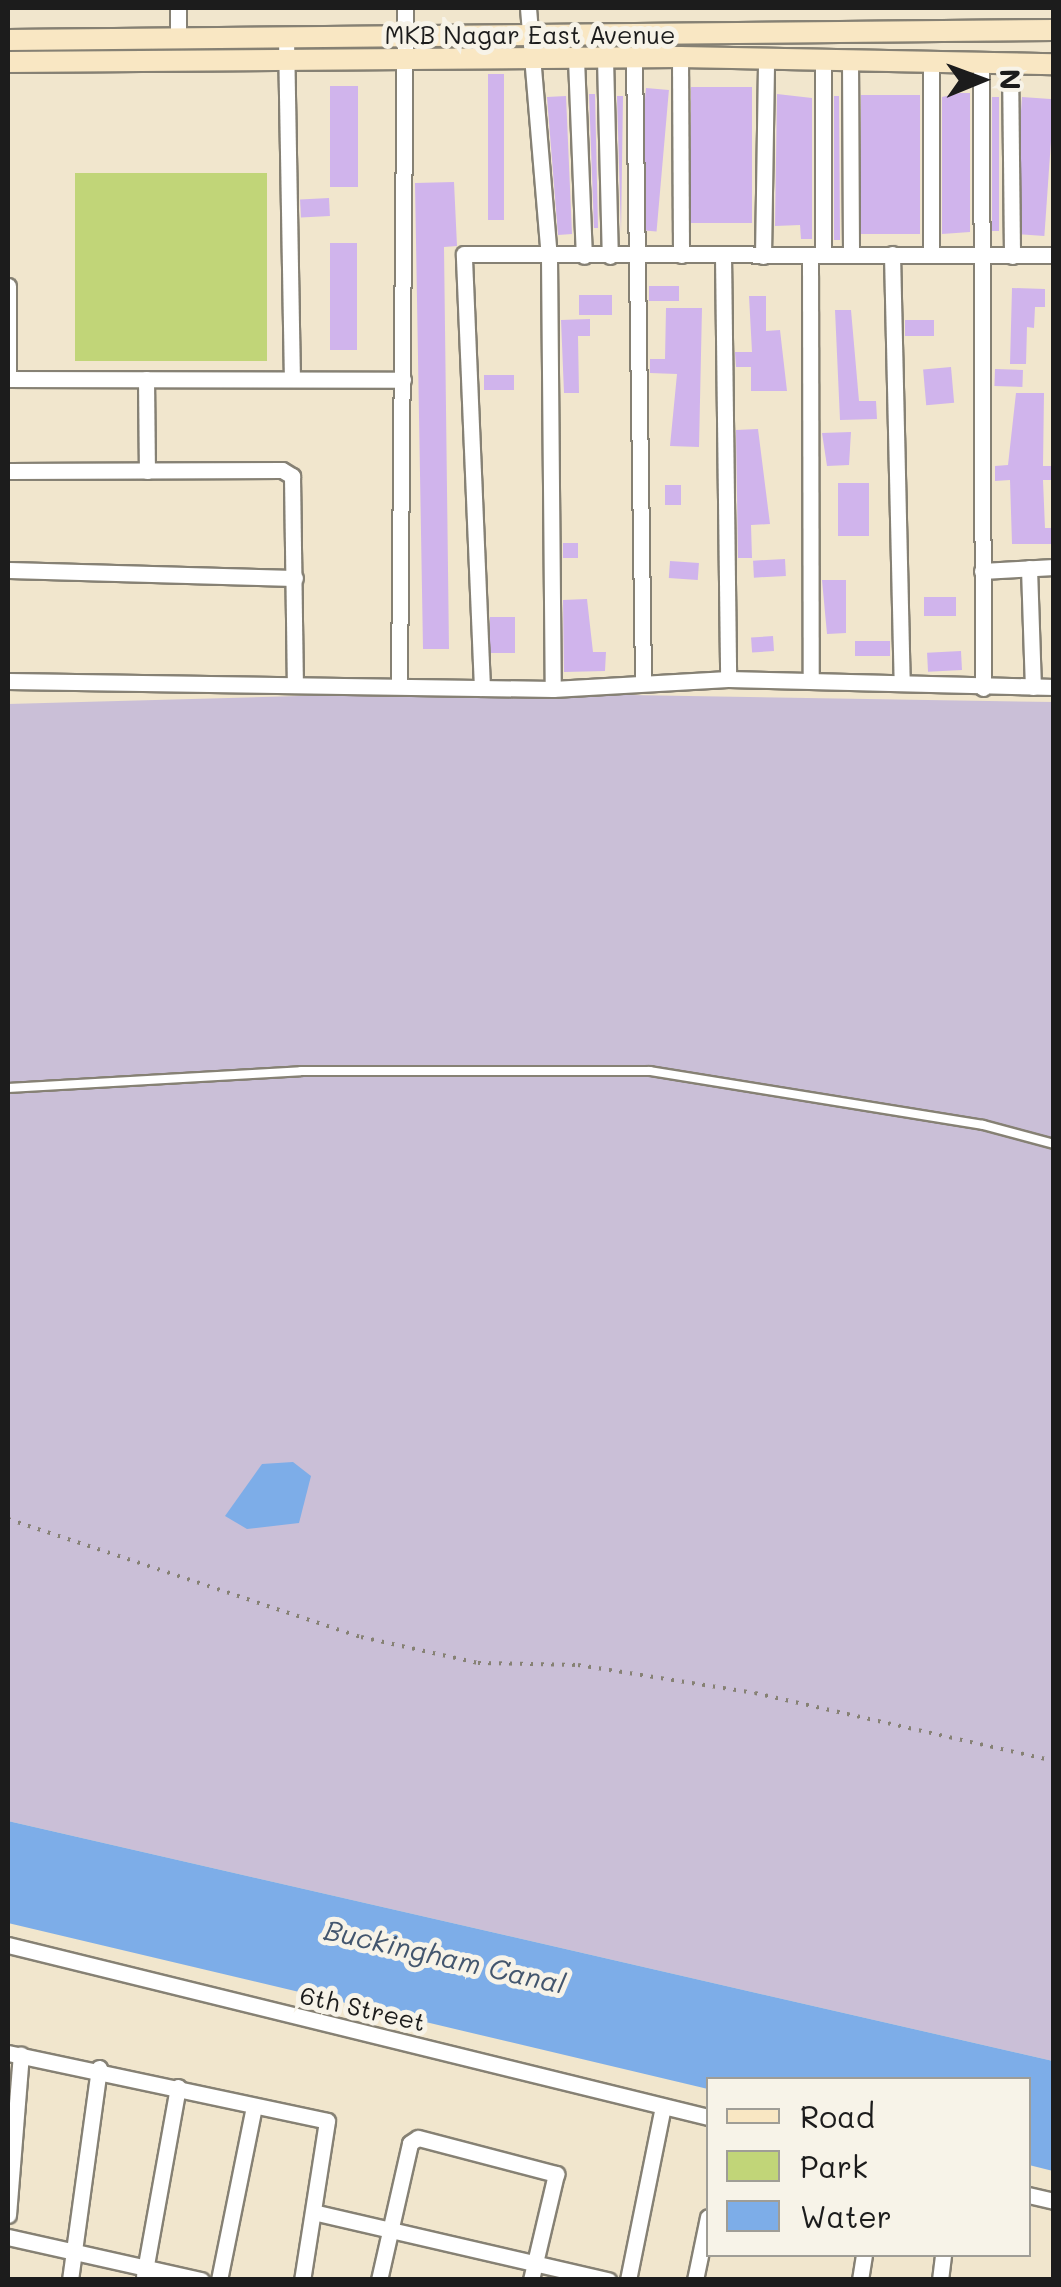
<!DOCTYPE html>
<style>
body{margin:0}
#map{position:relative;width:1061px;height:2287px;overflow:hidden;background:#f1e6cd;font-family:Mali,sans-serif}
div>[style]{position:absolute}
.industrial>*{inset:0;background:#cabfd7}
.green>*{inset:0;background:#c1d578;transform-origin:0 0}
.water>*{inset:0;background:#7dade8}
.building>*{inset:0;background:#d0b4ec;transform-origin:0 0}
.path>*{height:4px;margin-top:-2px;transform-origin:0;background:repeating-linear-gradient(90deg,#868174 0 2.5px,transparent 0 10.5px)}
.roads{filter:drop-shadow(2px 0 #868174) drop-shadow(-2px 0 #868174) drop-shadow(0 2px #868174) drop-shadow(0 -2px #868174)}
.lane>*{height:8px;margin:-4px;padding:0 4px;transform-origin:4px;border-radius:4px;background:#fff}
.street>*{height:15px;margin:-7.5px;padding:0 7.5px;transform-origin:7.5px;border-radius:7.5px;background:#fff}
.secondary>*{height:20px;margin:-10px;padding:0 10px;transform-origin:10px;border-radius:10px;background:#f9e7c3}
span{translate:-50% -50%;white-space:nowrap;text-align:center;line-height:1.15;-webkit-text-stroke:10px #f7f3e8;paint-order:stroke}
.street-label{font-size:25px;color:#1c1c1c}
.water-label{font-size:28px;color:#43566e;font-style:italic}
.frame{position:absolute;inset:0;border:10px solid #1c1c1c;pointer-events:none}
.legend{position:absolute;left:706px;top:2077px;width:325px;height:180px;box-sizing:border-box;background:#f7f3e8;border:2px solid #9f9d96;margin:0;padding:12px 18px;list-style:none;font-size:30px;color:#1c1c1c}
.legend li{display:flex;align-items:center;gap:20px;height:50px}
.legend b{width:50px;border:2px solid #9f9d96}
.north{position:absolute;left:931px;top:30px;width:100px;height:100px;-webkit-text-stroke:8px #f7f3e8;paint-order:stroke;rotate:89deg;font-size:28px;font-weight:700;line-height:40px;text-align:center;color:#1c1c1c}
.north::after{content:'';display:block;margin:auto;width:35px;height:45px;background:#1c1c1c;clip-path:polygon(50% 0,100% 100%,50% 72%,0 100%)}
</style>
<div id="map">
<div class="industrial">
<i style="clip-path:polygon(441px 692px,1053px 702px,1053px 2061px,8px 1821px,8px 704px)"></i>
</div>
<div class="green">
<i style="left:75px;top:173px;width:192px;height:188px"></i>
</div>
<div class="water">
<i style="clip-path:polygon(293px 1462px,311px 1476px,299px 1523px,247px 1529px,225px 1516px,262px 1464px)"></i>
<i style="clip-path:polygon(8px 1821px,1053px 2061px,1053px 2171px,1029px 2165px,1028px 2080px,708px 2080px,708px 2089px,8px 1923px)"></i>
</div>
<div class="building">
<i style="left:488px;top:74px;width:16px;height:146px"></i>
<i style="left:330px;top:86px;width:28px;height:101px"></i>
<i style="left:691px;top:87px;width:61px;height:136px"></i>
<i style="left:646px;top:88px;width:23px;height:142px;rotate:5deg"></i>
<i style="clip-path:polygon(960px 93px,970px 93px,970px 232px,942px 234px,942px 97px)"></i>
<i style="clip-path:polygon(589px 94px,595px 94px,598px 228px,594px 228px)"></i>
<i style="clip-path:polygon(777px 94px,812px 98px,812px 239px,801px 239px,800px 225px,775px 226px)"></i>
<i style="left:920px;top:95px;width:139px;height:59px;rotate:90deg"></i>
<i style="clip-path:polygon(566px 96px,572px 234px,558px 235px,547px 97px)"></i>
<i style="clip-path:polygon(617px 96px,623px 96px,621px 233px)"></i>
<i style="clip-path:polygon(834px 96px,839px 96px,840px 240px,834px 240px)"></i>
<i style="left:992px;top:97px;width:7px;height:134px"></i>
<i style="left:1022px;top:97px;width:32px;height:137px;rotate:4deg"></i>
<i style="clip-path:polygon(454px 182px,457px 246px,444px 247px,449px 649px,423px 649px,415px 183px)"></i>
<i style="left:329px;top:198px;width:18px;height:29px;rotate:87deg"></i>
<i style="left:330px;top:243px;width:27px;height:107px"></i>
<i style="left:649px;top:286px;width:30px;height:15px"></i>
<i style="clip-path:polygon(1012px 288px,1045px 289px,1045px 307px,1035px 307px,1034px 328px,1027px 327px,1026px 364px,1010px 364px)"></i>
<i style="left:612px;top:295px;width:20px;height:33px;rotate:90deg"></i>
<i style="clip-path:polygon(749px 296px,766px 296px,766px 331px,780px 330px,787px 391px,751px 391px,751px 367px,736px 367px,735px 352px,752px 352px)"></i>
<i style="clip-path:polygon(666px 308px,702px 308px,699px 447px,670px 446px,677px 374px,650px 373px,650px 359px,665px 359px)"></i>
<i style="clip-path:polygon(835px 310px,851px 310px,859px 401px,876px 401px,877px 419px,840px 420px)"></i>
<i style="clip-path:polygon(590px 319px,590px 336px,578px 336px,579px 393px,564px 393px,561px 320px)"></i>
<i style="left:905px;top:320px;width:29px;height:16px"></i>
<i style="left:951px;top:367px;width:36px;height:28px;rotate:85deg"></i>
<i style="left:995px;top:369px;width:28px;height:17px;rotate:2deg"></i>
<i style="left:514px;top:375px;width:15px;height:30px;rotate:90deg"></i>
<i style="clip-path:polygon(1016px 393px,1044px 393px,1043px 466px,1054px 466px,1054px 480px,1043px 480px,1045px 528px,1054px 528px,1054px 544px,1012px 544px,1010px 480px,995px 481px,995px 466px,1008px 465px)"></i>
<i style="clip-path:polygon(758px 429px,770px 524px,751px 525px,752px 558px,738px 558px,736px 430px)"></i>
<i style="clip-path:polygon(851px 432px,849px 465px,827px 466px,822px 433px)"></i>
<i style="left:838px;top:483px;width:31px;height:53px"></i>
<i style="left:665px;top:485px;width:16px;height:20px"></i>
<i style="left:578px;top:543px;width:15px;height:15px;rotate:90deg"></i>
<i style="left:785px;top:559px;width:17px;height:32px;rotate:87deg"></i>
<i style="left:670px;top:561px;width:29px;height:17px;rotate:4deg"></i>
<i style="clip-path:polygon(822px 580px,846px 580px,846px 633px,827px 634px)"></i>
<i style="left:924px;top:597px;width:32px;height:19px"></i>
<i style="clip-path:polygon(587px 599px,593px 652px,606px 652px,605px 671px,564px 672px,563px 600px)"></i>
<i style="left:515px;top:617px;width:36px;height:25px;rotate:90deg"></i>
<i style="left:773px;top:636px;width:15px;height:22px;rotate:86deg"></i>
<i style="left:855px;top:641px;width:35px;height:15px"></i>
<i style="left:961px;top:651px;width:19px;height:34px;rotate:87deg"></i>
</div>
<div class="path">
<i style="left:8px;top:1519px;width:372px;rotate:18.5deg"></i>
<i style="left:361px;top:1637px;width:120px;rotate:12.5deg"></i>
<i style="left:478px;top:1663px;width:100px;rotate:1.1deg"></i>
<i style="left:578px;top:1665px;width:179px;rotate:9deg"></i>
<i style="left:755px;top:1693px;width:307px;rotate:12.8deg"></i>
</div>
<div class="roads">
<div class="lane">
<i style="left:8px;top:1088px;width:293px;rotate:-3.3deg"></i>
<i style="left:301px;top:1071px;width:349px"></i>
<i style="left:650px;top:1071px;width:337px;rotate:9.2deg"></i>
<i style="left:983px;top:1125px;width:73px;rotate:15deg"></i>
</div>
<div class="street">
<i style="left:528px;top:8px;width:250px;rotate:85.2deg"></i>
<i style="left:549px;top:257px;width:432px;rotate:89.5deg"></i>
<i style="left:286px;top:38px;width:341px;rotate:89deg"></i>
<i style="left:178px;top:40px;width:32px;rotate:-90deg"></i>
<i style="left:680px;top:57px;width:198px;rotate:89.7deg"></i>
<i style="left:605px;top:58px;width:198px;rotate:88.6deg"></i>
<i style="left:634px;top:58px;width:623px;rotate:89.17deg"></i>
<i style="left:576px;top:59px;width:197px;rotate:87.7deg"></i>
<i style="left:850px;top:59px;width:195px;rotate:89.7deg"></i>
<i style="left:823px;top:60px;width:195px;rotate:90deg"></i>
<i style="left:981px;top:60px;width:628px;rotate:89.82deg"></i>
<i style="left:931px;top:61px;width:194px;rotate:90deg"></i>
<i style="left:1010px;top:62px;width:194px;rotate:89.4deg"></i>
<i style="left:892px;top:254px;width:428px;rotate:88.7deg"></i>
<i style="left:723px;top:255px;width:424px;rotate:89.3deg"></i>
<i style="left:810px;top:255px;width:426px;rotate:89.9deg"></i>
<i style="left:763px;top:256px;width:195px;rotate:-89.1deg"></i>
<i style="left:8px;top:286px;width:93px;rotate:90deg"></i>
<i style="left:8px;top:379px;width:395px;rotate:0.1deg"></i>
<i style="left:146px;top:379px;width:92px;rotate:89.4deg"></i>
<i style="left:8px;top:471px;width:274px;rotate:-0.2deg"></i>
<i style="left:282px;top:470px;width:12px;rotate:31deg"></i>
<i style="left:292px;top:476px;width:207px;rotate:89.2deg"></i>
<i style="left:1029px;top:568px;width:119px;rotate:88.1deg"></i>
<i style="left:8px;top:570px;width:287px;rotate:1.6deg"></i>
<i style="left:982px;top:571px;width:72px;rotate:-3.2deg"></i>
<i style="left:8px;top:681px;width:545px;rotate:0.84deg"></i>
<i style="left:553px;top:689px;width:175px;rotate:-3.3deg"></i>
<i style="left:728px;top:679px;width:326px;rotate:1.4deg"></i>
<i style="left:399px;top:682px;width:674px;rotate:-89.49deg"></i>
<i style="left:482px;top:688px;width:434px;rotate:-92.4deg"></i>
<i style="left:464px;top:254px;width:590px;rotate:0.1deg"></i>
<i style="left:8px;top:1945px;width:721px;rotate:13.8deg"></i>
<i style="left:8px;top:2053px;width:326px;rotate:12deg"></i>
<i style="left:327px;top:2121px;width:161px;rotate:98.9deg"></i>
<i style="left:1028px;top:2195px;width:27px;rotate:13deg"></i>
<i style="left:317px;top:2213px;width:299px;rotate:13deg"></i>
<i style="left:8px;top:2215px;width:161px;rotate:-85.4deg"></i>
<i style="left:8px;top:2237px;width:198px;rotate:12.6deg"></i>
<i style="left:144px;top:2276px;width:192px;rotate:-79.8deg"></i>
<i style="left:70px;top:2280px;width:214px;rotate:-82.2deg"></i>
<i style="left:219px;top:2280px;width:177px;rotate:-78.6deg"></i>
<i style="left:379px;top:2280px;width:140px;rotate:-77.2deg"></i>
<i style="left:410px;top:2143px;width:9px;rotate:-32deg"></i>
<i style="left:418px;top:2138px;width:143px;rotate:14.6deg"></i>
<i style="left:556px;top:2174px;width:109px;rotate:103.3deg"></i>
<i style="left:628px;top:2280px;width:177px;rotate:-78.6deg"></i>
<i style="left:695px;top:2280px;width:64px;rotate:-78.3deg"></i>
<i style="left:860px;top:2280px;width:26px;rotate:-81deg"></i>
<i style="left:940px;top:2280px;width:26px;rotate:-83deg"></i>
</div>
<div class="secondary">
<i style="left:8px;top:40px;width:1046px;rotate:-0.55deg"></i>
<i style="left:8px;top:62px;width:672px;rotate:-0.43deg"></i>
<i style="left:680px;top:57px;width:374px;rotate:1.1deg"></i>
</div>
</div>
<div class="street-label">
<span style="left:530px;top:34px">MKB Nagar East Avenue</span>
<span style="left:363px;top:2008px;rotate:13deg">6th Street</span>
</div>
<div class="water-label">
<span style="left:445px;top:1956px;rotate:13deg">Buckingham Canal</span>
</div>
<div class="frame"></div>
<ul class="legend">
<li><b style="height:12px;background:#f9e7c3"></b>Road</li>
<li><b style="height:28px;background:#c1d578"></b>Park</li>
<li><b style="height:28px;background:#7dade8"></b>Water</li>
</ul>
<div class="north">N</div>
</div>
